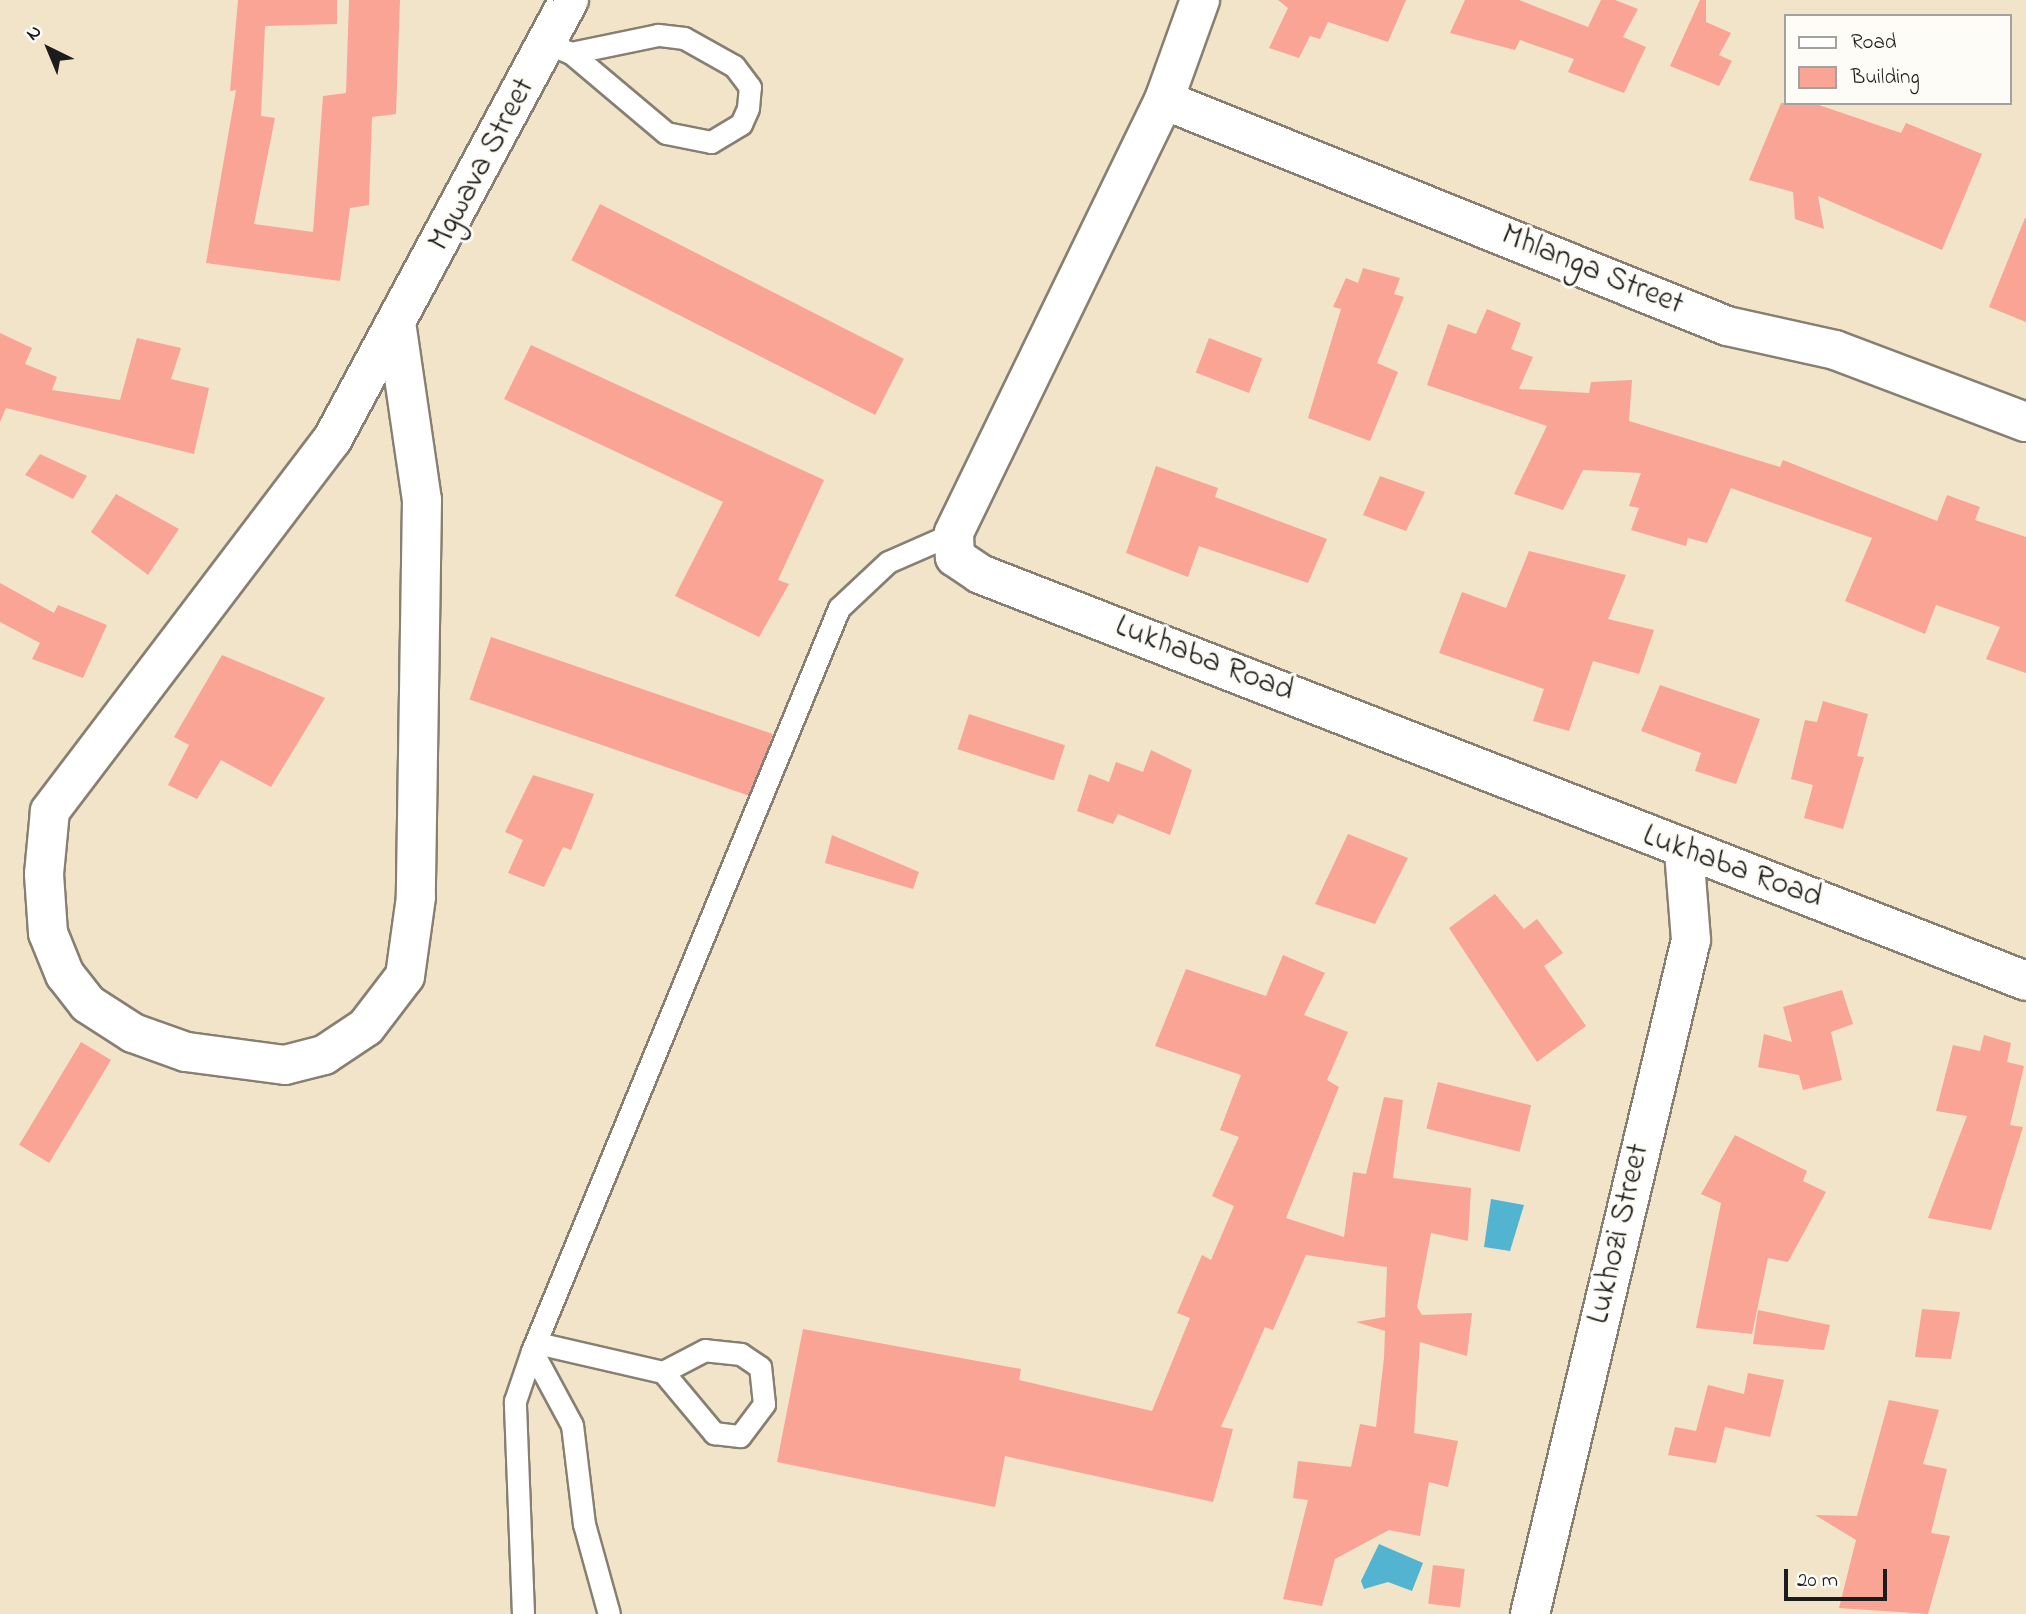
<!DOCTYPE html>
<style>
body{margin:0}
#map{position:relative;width:2026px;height:1614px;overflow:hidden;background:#f2e4c9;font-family:"Indie Flower",sans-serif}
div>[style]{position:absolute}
.water>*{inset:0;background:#52b4d1}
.building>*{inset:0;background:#f9a495;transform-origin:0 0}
.roads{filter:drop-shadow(2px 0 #878072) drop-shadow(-2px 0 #878072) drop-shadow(0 2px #878072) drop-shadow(0 -2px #878072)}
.lane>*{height:21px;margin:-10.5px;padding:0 10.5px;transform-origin:10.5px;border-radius:10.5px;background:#fff}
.street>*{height:38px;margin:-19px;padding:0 19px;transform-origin:19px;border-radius:19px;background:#fff}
span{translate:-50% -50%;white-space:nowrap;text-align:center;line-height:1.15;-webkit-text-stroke:6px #fdfcf7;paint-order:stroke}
.street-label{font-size:32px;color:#1c1c1c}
.legend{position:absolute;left:1784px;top:14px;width:228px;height:91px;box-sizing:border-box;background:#fdfcf7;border:2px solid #a3a29f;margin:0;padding:9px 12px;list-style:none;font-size:21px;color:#1c1c1c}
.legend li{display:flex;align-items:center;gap:14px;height:35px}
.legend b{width:35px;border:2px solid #a3a29f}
.north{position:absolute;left:14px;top:14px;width:70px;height:70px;-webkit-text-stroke:5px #fdfcf7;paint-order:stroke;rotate:317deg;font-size:19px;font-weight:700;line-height:28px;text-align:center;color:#1c1c1c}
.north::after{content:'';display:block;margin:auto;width:24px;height:32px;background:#1c1c1c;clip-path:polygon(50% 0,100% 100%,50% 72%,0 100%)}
.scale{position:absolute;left:1784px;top:1569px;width:103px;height:32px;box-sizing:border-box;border:4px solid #1c1c1c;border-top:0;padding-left:9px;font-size:21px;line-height:24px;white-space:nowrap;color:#1c1c1c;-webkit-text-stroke:5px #fdfcf7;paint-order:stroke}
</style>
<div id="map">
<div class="water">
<i style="clip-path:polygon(1491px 1199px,1524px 1205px,1510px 1251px,1484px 1247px)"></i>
<i style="clip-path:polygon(1379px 1544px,1423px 1563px,1412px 1591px,1388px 1582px,1364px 1589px,1361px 1581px)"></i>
</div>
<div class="building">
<i style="clip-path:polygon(238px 0,337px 0,337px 24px,265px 26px,261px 116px,275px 118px,254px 224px,313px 232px,323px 96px,346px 93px,349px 0,400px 0,396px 114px,372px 117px,369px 205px,350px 208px,340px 281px,206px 263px,236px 90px,230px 91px)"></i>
<i style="clip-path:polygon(1278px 0,1406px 0,1388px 42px,1328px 22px,1320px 39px,1310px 36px,1299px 58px,1269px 48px,1288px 8px)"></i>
<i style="clip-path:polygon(1465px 0,1519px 0,1588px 27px,1601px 0,1615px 0,1638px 9px,1623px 37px,1646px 47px,1624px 93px,1568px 72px,1574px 59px,1520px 40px,1515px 50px,1450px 33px)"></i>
<i style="clip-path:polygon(1700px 0,1706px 0,1706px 22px,1731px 33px,1719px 55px,1732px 61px,1719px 86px,1670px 66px)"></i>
<i style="clip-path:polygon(1781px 103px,1813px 103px,1901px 133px,1906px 123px,1982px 154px,1942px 250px,1818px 196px,1824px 229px,1795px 219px,1793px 192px,1749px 180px)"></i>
<i style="left:600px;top:204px;width:341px;height:63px;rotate:27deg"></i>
<i style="clip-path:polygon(2025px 218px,2026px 218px,2026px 322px,1989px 307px)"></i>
<i style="clip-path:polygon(1363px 268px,1400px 278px,1394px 294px,1404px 297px,1377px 363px,1398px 372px,1370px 441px,1308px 418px,1341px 309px,1333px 307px,1346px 278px,1358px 283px)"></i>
<i style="clip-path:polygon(1487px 309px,1521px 323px,1511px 349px,1533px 357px,1519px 389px,1589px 393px,1591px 382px,1632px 380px,1629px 421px,1780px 467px,1783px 460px,1937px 521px,1947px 495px,1980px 507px,1975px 520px,2026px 537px,2026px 673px,1986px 659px,2000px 627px,1936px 605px,1925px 634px,1845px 601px,1872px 538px,1731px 488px,1707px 543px,1688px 538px,1686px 546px,1631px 530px,1639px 508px,1629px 506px,1641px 473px,1583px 470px,1563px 510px,1514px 494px,1547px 426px,1427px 385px,1448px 324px,1476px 334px)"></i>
<i style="clip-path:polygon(0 333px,32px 348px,25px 364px,57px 377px,52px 390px,120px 400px,137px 338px,181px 348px,171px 379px,209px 388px,194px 454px,6px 408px,0 422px)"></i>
<i style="left:1209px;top:338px;width:57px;height:37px;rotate:21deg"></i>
<i style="clip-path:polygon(531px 345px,824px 480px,778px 580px,789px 584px,759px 637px,675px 596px,723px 502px,504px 399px)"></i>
<i style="clip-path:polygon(40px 454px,87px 476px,73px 499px,25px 475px)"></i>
<i style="clip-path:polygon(1156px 466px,1218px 488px,1215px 497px,1327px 539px,1308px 583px,1199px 546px,1188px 577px,1126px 553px)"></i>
<i style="clip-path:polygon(1380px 476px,1425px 492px,1406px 531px,1363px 515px)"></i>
<i style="clip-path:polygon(116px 494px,179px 529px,148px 575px,91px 532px)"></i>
<i style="clip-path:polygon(1529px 551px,1626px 575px,1608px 619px,1654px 630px,1639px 674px,1593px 661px,1569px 731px,1533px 721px,1544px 689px,1439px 653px,1462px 592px,1506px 608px)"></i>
<i style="clip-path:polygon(0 583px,54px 613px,58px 605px,107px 625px,83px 678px,32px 659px,40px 643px,0 622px)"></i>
<i style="left:491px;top:637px;width:298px;height:66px;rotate:19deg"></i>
<i style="clip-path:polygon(222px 655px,325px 698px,271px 787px,221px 760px,197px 799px,168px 785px,189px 745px,174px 737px)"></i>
<i style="clip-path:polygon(1660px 685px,1760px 719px,1736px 784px,1695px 771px,1701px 753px,1641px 731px)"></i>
<i style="clip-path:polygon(1823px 701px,1868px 714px,1857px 756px,1864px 757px,1843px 829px,1804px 818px,1813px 785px,1791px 779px,1805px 720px,1817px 722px)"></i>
<i style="left:969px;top:714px;width:101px;height:37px;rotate:18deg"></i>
<i style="clip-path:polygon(1151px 750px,1192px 770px,1170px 835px,1118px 814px,1113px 824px,1077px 811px,1089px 774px,1109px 782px,1116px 762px,1143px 772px)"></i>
<i style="clip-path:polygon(533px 775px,594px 794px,571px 850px,563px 847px,544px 887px,508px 873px,523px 840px,505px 832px)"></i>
<i style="clip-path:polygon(1348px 834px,1408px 858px,1375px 924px,1315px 904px)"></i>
<i style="clip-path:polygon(832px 835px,919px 872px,913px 889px,825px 863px)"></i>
<i style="clip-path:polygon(1495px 894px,1524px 929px,1537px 919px,1563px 953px,1544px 966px,1586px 1026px,1537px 1062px,1449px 928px)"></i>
<i style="clip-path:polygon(1283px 955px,1325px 973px,1304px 1015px,1348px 1032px,1327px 1080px,1339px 1087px,1286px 1218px,1344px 1237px,1353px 1172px,1366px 1174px,1384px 1097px,1403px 1100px,1393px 1178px,1471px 1188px,1468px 1241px,1431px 1233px,1417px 1307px,1422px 1315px,1472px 1313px,1467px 1356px,1420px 1342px,1414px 1433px,1458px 1441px,1448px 1487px,1429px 1482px,1420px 1536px,1389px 1530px,1335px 1559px,1322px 1606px,1283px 1599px,1308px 1500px,1293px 1498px,1298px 1461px,1351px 1467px,1360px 1424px,1376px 1427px,1384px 1358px,1385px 1331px,1356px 1322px,1385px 1317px,1387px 1267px,1306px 1255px,1273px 1330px,1265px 1327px,1221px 1427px,1233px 1429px,1213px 1502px,1005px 1456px,995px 1507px,777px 1462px,803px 1329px,1021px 1369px,1019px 1380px,1152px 1411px,1190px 1318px,1177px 1313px,1202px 1255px,1211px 1260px,1234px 1206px,1212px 1196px,1239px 1137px,1220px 1130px,1241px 1075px,1155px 1046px,1186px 969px,1266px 996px)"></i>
<i style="clip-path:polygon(1842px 990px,1853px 1024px,1831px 1032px,1842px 1080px,1803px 1090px,1799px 1075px,1758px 1067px,1764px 1034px,1792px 1042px,1783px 1007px)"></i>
<i style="clip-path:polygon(1984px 1035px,2011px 1043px,2007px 1062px,2024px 1066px,2010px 1125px,2023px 1127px,1991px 1230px,1928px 1218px,1967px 1116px,1936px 1111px,1953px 1045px,1980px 1051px)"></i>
<i style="left:81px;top:1042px;width:35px;height:120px;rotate:31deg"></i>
<i style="left:1438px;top:1082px;width:96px;height:48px;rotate:14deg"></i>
<i style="clip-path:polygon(1735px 1135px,1807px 1171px,1803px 1181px,1826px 1192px,1788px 1262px,1768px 1258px,1752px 1334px,1696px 1328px,1721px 1203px,1701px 1194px)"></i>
<i style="clip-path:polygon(1922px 1309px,1960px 1312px,1951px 1359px,1915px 1357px)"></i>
<i style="clip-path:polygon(1758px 1310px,1830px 1325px,1824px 1350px,1753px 1344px)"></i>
<i style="clip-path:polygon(1748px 1373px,1784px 1380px,1770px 1437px,1725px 1427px,1716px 1463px,1668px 1455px,1675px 1427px,1696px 1431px,1708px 1385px,1744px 1394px)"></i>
<i style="clip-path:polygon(1889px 1400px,1939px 1410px,1923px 1464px,1947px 1469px,1931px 1533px,1950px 1536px,1928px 1614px,1839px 1608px,1856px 1540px,1815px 1515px,1857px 1516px)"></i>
<i style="left:1433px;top:1565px;width:32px;height:39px;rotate:7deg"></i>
</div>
<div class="roads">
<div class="lane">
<i style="left:547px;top:43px;width:26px;rotate:23deg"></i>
<i style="left:571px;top:53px;width:124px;rotate:40.1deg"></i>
<i style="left:666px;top:133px;width:46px;rotate:11.3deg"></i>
<i style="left:711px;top:142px;width:35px;rotate:-31deg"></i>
<i style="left:741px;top:124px;width:17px;rotate:-66deg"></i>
<i style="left:748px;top:108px;width:21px;rotate:-85deg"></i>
<i style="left:750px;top:87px;width:26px;rotate:-127deg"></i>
<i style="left:734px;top:66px;width:57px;rotate:-150.8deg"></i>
<i style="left:684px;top:38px;width:26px;rotate:-173deg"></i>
<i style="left:658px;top:35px;width:89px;rotate:168.3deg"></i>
<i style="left:537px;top:1343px;width:129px;rotate:13deg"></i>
<i style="left:663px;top:1372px;width:80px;rotate:50.1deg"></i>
<i style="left:714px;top:1433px;width:26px;rotate:7deg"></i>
<i style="left:740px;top:1436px;width:40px;rotate:-53deg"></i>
<i style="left:764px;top:1404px;width:37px;rotate:-96deg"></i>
<i style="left:760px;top:1367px;width:23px;rotate:-146deg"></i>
<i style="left:741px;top:1354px;width:36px;rotate:-174deg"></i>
<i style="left:705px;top:1350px;width:47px;rotate:152.4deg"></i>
<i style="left:532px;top:1351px;width:84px;rotate:61.6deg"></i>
<i style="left:572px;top:1425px;width:100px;rotate:83.1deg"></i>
<i style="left:584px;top:1524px;width:93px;rotate:74.5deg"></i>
<i style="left:523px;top:1614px;width:213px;rotate:-92.2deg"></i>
<i style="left:515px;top:1401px;width:53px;rotate:-71.2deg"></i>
<i style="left:532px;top:1351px;width:804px;rotate:-67.55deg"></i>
<i style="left:839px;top:608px;width:67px;rotate:-43.2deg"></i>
<i style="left:888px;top:562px;width:72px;rotate:-23.7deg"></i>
</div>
<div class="street">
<i style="left:1200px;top:0;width:106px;rotate:109.8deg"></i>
<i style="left:1164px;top:100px;width:481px;rotate:115.9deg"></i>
<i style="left:954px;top:533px;width:24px;rotate:88deg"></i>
<i style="left:955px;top:557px;width:30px;rotate:34deg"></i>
<i style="left:980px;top:574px;width:1122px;rotate:21.26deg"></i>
<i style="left:1164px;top:100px;width:607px;rotate:21.87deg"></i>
<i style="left:1727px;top:326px;width:111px;rotate:12.5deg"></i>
<i style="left:1835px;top:350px;width:204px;rotate:20.7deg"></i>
<i style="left:397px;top:329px;width:173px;rotate:81.7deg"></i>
<i style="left:422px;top:500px;width:397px;rotate:90.9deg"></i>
<i style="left:416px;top:897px;width:80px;rotate:97.9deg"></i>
<i style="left:405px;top:976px;width:64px;rotate:127.4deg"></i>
<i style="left:366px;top:1027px;width:50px;rotate:146.3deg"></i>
<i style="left:324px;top:1055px;width:40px;rotate:165.6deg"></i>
<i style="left:285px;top:1065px;width:100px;rotate:-172.5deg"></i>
<i style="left:186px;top:1052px;width:56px;rotate:-160.3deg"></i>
<i style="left:133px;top:1033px;width:54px;rotate:-147.2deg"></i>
<i style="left:88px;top:1004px;width:37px;rotate:-128deg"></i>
<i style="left:65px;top:975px;width:45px;rotate:-112deg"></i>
<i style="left:48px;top:933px;width:59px;rotate:-93.9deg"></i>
<i style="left:44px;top:874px;width:63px;rotate:-84.6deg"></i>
<i style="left:50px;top:811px;width:466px;rotate:-52.8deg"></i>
<i style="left:332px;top:440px;width:500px;rotate:-61.7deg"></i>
<i style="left:1530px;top:1614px;width:693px;rotate:-76.57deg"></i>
<i style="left:1691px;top:940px;width:88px;rotate:-94.5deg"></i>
</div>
</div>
<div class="street-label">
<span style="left:483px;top:165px;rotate:-62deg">Mgwava Street</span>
<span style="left:1592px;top:271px;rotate:22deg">Mhlanga Street</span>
<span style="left:1204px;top:660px;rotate:21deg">Lukhaba Road</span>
<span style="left:1732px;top:868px;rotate:20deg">Lukhaba Road</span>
<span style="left:1620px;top:1234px;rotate:-77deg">Lukhozi Street</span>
</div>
<ul class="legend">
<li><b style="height:9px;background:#fff"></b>Road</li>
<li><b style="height:19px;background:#f9a495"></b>Building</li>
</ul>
<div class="north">N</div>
<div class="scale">20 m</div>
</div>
